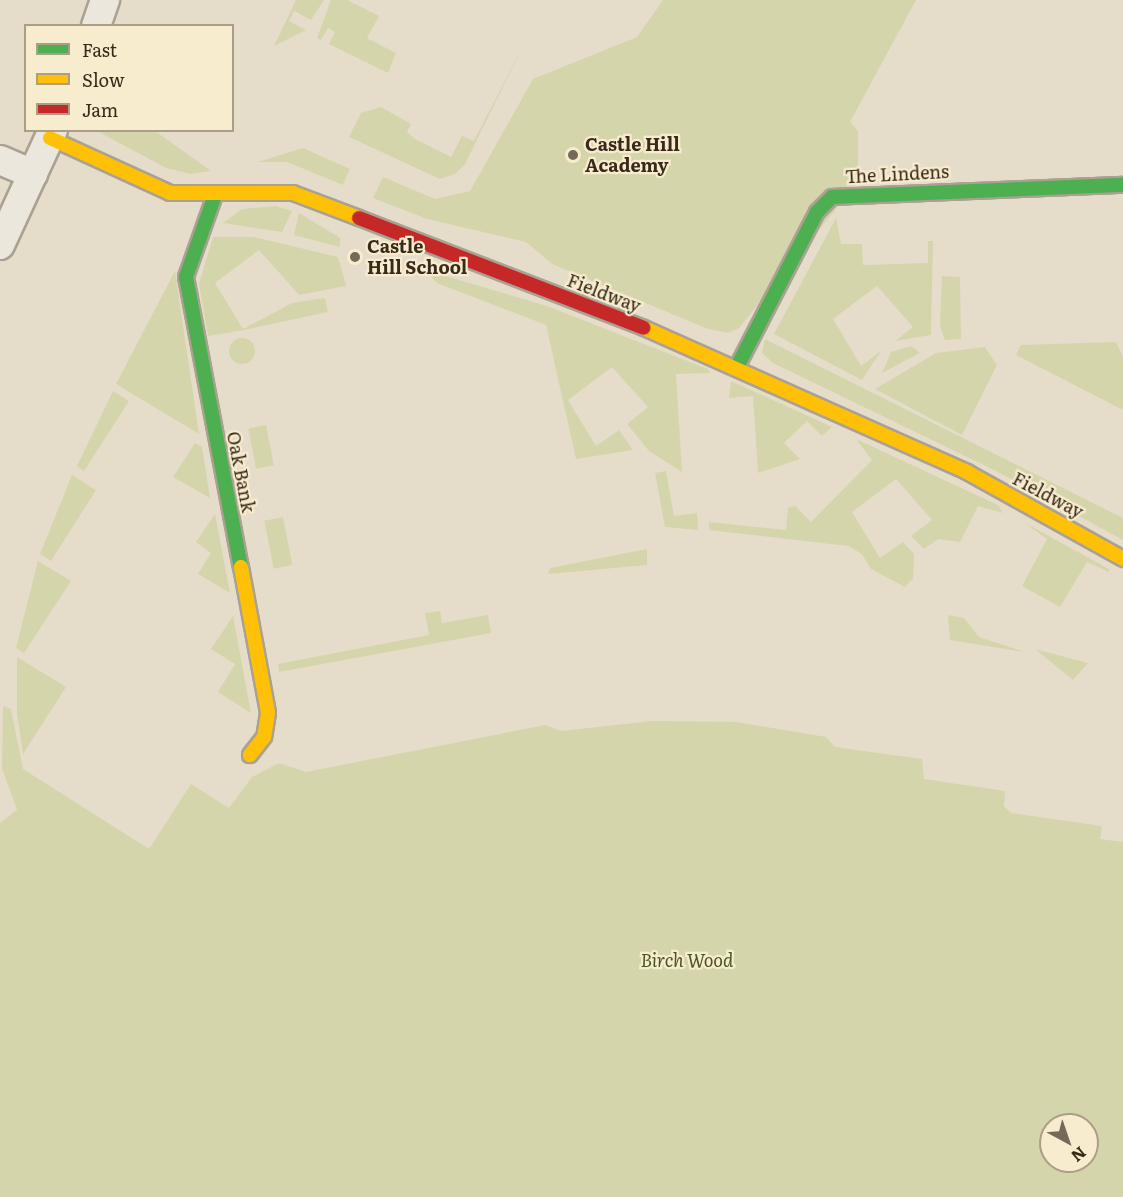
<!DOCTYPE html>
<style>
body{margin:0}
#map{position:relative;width:1123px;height:1197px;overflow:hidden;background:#e5ddca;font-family:Literata,serif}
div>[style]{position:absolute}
.green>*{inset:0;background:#d5d5ab;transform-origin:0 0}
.round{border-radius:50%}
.roads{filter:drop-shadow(2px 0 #aaa193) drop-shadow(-2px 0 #aaa193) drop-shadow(0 2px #aaa193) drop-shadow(0 -2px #aaa193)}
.street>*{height:28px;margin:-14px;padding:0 14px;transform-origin:14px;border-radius:14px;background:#ece7dc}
.fast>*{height:14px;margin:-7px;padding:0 7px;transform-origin:7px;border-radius:7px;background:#4caf50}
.slow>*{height:14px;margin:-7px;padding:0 7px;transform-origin:7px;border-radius:7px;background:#ffc107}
.jam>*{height:14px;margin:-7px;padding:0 7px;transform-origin:7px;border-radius:7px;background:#c62828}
.dots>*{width:16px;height:16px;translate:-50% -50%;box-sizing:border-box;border:3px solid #f8ecce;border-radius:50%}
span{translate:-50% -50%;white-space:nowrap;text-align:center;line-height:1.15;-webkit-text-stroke:4.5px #f8ecce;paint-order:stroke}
.poi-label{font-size:18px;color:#382a1b;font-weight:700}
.left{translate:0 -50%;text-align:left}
.street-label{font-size:18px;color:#382a1b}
.park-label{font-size:18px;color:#485620;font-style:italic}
.legend{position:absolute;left:24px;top:24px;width:210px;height:108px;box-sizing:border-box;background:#f8ecce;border:2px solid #ab9e86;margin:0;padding:8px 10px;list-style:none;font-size:18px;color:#382a1b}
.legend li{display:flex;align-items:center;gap:12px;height:30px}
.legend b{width:30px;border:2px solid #ab9e86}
.north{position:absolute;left:1039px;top:1113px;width:60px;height:60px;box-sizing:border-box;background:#f8ecce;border:2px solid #ab9e86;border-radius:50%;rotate:140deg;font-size:16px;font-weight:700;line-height:24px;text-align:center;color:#382a1b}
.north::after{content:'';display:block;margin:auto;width:21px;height:27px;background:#756958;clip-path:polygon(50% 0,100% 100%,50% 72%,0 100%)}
</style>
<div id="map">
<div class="green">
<i style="clip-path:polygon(296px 0,324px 0,311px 20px,294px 11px,289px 21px,306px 30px,274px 46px)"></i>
<i style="clip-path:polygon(331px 0,347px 0,379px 16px,367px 38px,396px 53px,388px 73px,329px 44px,335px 32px,328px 28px,321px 40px,317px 38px)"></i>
<i style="clip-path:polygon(663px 0,916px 0,850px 122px,858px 131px,858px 182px,739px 328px,728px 333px,708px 329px,552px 264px,526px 242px,427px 219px,373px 198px,383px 177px,435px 199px,470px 191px,533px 79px,637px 37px)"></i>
<i style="clip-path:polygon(527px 38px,465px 164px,455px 174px,440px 179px,349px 137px,361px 113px,381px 107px,411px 124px,407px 132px,415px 139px,451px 157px,462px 136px,474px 141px)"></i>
<i style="clip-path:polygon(97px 131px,155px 131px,211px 171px,190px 174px,166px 168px)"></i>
<i style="clip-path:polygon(303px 148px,350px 169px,343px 185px,287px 162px,258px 162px)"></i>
<i style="clip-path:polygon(276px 206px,292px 211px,282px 232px,223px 223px,242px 209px)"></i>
<i style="clip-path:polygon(299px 213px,340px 238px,340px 247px,294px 235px)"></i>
<i style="clip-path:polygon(836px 218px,841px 244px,862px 244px,863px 265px,928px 263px,928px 241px,933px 241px,931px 335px,895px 341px,913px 327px,877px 286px,833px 319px,861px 366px,881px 351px,862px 380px,774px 334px)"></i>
<i style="clip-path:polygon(213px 237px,254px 237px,338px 257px,346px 286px,299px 295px,259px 250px,215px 283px,243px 329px,292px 303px,325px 298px,328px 312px,244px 330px,208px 336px,199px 284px)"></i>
<i style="clip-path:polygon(425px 270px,547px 306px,708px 369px,710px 373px,676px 374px,682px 472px,649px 451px,627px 424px,648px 407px,612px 367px,568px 400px,596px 446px,619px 430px,633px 450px,576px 459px,546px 325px,437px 283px)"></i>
<i style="clip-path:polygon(175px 271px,199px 434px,116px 384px)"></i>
<i style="clip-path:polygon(942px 276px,960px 277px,961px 339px,945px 340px,940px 326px)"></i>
<i class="round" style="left:229px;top:338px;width:26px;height:26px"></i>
<i style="clip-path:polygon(765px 339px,1123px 518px,1123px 540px,996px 471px,773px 363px,762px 353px)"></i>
<i style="clip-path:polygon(1116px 342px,1123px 357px,1123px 410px,1016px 355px,1021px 345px)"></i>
<i style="clip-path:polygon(911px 346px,920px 353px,882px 373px,891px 352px)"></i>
<i style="clip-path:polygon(985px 347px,997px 365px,962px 435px,875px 389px,936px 353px)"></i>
<i style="clip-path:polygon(731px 381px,832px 427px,822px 436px,807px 421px,784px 443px,800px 459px,758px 473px,753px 396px,729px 398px)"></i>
<i style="clip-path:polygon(113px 391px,129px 401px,84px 471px,77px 466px)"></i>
<i style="left:266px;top:425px;width:41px;height:18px;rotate:79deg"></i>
<i style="clip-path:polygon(856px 439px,998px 505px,1003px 513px,978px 506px,960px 542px,938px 539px,924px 549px,911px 536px,932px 520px,896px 479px,852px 512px,880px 558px,903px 542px,914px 554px,913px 579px,905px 587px,871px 569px,862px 554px,848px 546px,709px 530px,709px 522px,786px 530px,788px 508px,795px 506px,811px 522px,872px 460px)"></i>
<i style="clip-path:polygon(195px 443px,202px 447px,210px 498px,173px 477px)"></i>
<i style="clip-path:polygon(666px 471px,674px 516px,697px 513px,698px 530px,665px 527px,655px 473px)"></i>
<i style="clip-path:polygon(72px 475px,96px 490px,51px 561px,40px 554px)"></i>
<i style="clip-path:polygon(215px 514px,230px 593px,198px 574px,211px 553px,196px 542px)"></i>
<i style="left:283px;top:517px;width:49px;height:19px;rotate:79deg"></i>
<i style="clip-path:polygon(1025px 523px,1109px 569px,1109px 572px,1087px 562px,1060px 607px,1022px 586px,1047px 539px)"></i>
<i style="clip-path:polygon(647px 549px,647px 565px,548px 574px,550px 568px)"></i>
<i style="clip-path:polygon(38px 561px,71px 581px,24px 653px,16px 648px)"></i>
<i style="clip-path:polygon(440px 611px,442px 623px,488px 615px,491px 633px,279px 672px,278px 664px,429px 635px,425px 613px)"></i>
<i style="clip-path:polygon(948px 615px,964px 618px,979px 637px,1025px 652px,950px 640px)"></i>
<i style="clip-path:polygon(233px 616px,251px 713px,218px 692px,235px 664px,211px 649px)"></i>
<i style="clip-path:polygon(1035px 649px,1088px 663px,1073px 680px)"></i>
<i style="clip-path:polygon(17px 657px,66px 687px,23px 754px,17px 714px)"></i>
<i style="clip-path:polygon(evenodd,3px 706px,11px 709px,23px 769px,149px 849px,191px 784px,229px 808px,252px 777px,279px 763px,306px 772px,545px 725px,561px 731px,653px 721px,736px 722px,826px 737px,835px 747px,922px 759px,924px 779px,1005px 791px,1004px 806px,1011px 813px,1102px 826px,1100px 839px,1123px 842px,1123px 1197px,0 1197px,0 823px,17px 810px,2px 768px,3px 706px,1051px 1125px,1087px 1125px,1087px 1161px,1051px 1161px,1051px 1125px)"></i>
</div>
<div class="roads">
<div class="street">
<i style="left:96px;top:26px;width:28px;rotate:-71deg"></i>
<i style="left:0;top:160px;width:36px;rotate:23deg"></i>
<i style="left:0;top:245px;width:127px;rotate:-65.3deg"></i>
</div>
<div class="fast">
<i style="left:215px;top:195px;width:87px;rotate:109.5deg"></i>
<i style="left:186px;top:277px;width:295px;rotate:79.3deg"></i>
<i style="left:738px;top:365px;width:172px;rotate:-62.7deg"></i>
<i style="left:817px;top:212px;width:21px;rotate:-45deg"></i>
<i style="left:832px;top:197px;width:291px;rotate:-2.4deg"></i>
</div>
<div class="slow">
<i style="left:50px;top:138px;width:132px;rotate:24.6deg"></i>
<i style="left:170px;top:193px;width:123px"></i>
<i style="left:293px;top:193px;width:71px;rotate:20.7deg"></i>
<i style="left:644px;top:328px;width:354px;rotate:24deg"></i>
<i style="left:967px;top:472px;width:179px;rotate:29.1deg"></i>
<i style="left:241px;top:567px;width:148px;rotate:79.5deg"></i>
<i style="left:268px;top:713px;width:24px;rotate:99deg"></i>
<i style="left:264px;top:737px;width:23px;rotate:128deg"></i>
</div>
<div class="jam">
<i style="left:359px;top:218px;width:305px;rotate:21.1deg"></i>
</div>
</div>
<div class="dots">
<i style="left:573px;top:155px;background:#756958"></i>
<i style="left:355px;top:257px;background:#756958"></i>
</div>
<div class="poi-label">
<span class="left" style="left:585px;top:155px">Castle Hill<br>Academy</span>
<span class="left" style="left:367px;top:257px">Castle<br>Hill School</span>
</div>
<div class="street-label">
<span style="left:897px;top:174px;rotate:-3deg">The Lindens</span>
<span style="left:604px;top:293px;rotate:21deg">Fieldway</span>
<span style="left:241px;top:472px;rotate:79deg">Oak Bank</span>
<span style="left:1048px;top:495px;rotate:28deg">Fieldway</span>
</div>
<div class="park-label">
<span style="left:687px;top:960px">Birch Wood</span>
</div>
<ul class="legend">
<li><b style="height:8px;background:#4caf50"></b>Fast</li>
<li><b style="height:8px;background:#ffc107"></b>Slow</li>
<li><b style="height:8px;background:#c62828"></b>Jam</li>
</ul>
<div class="north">N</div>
</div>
